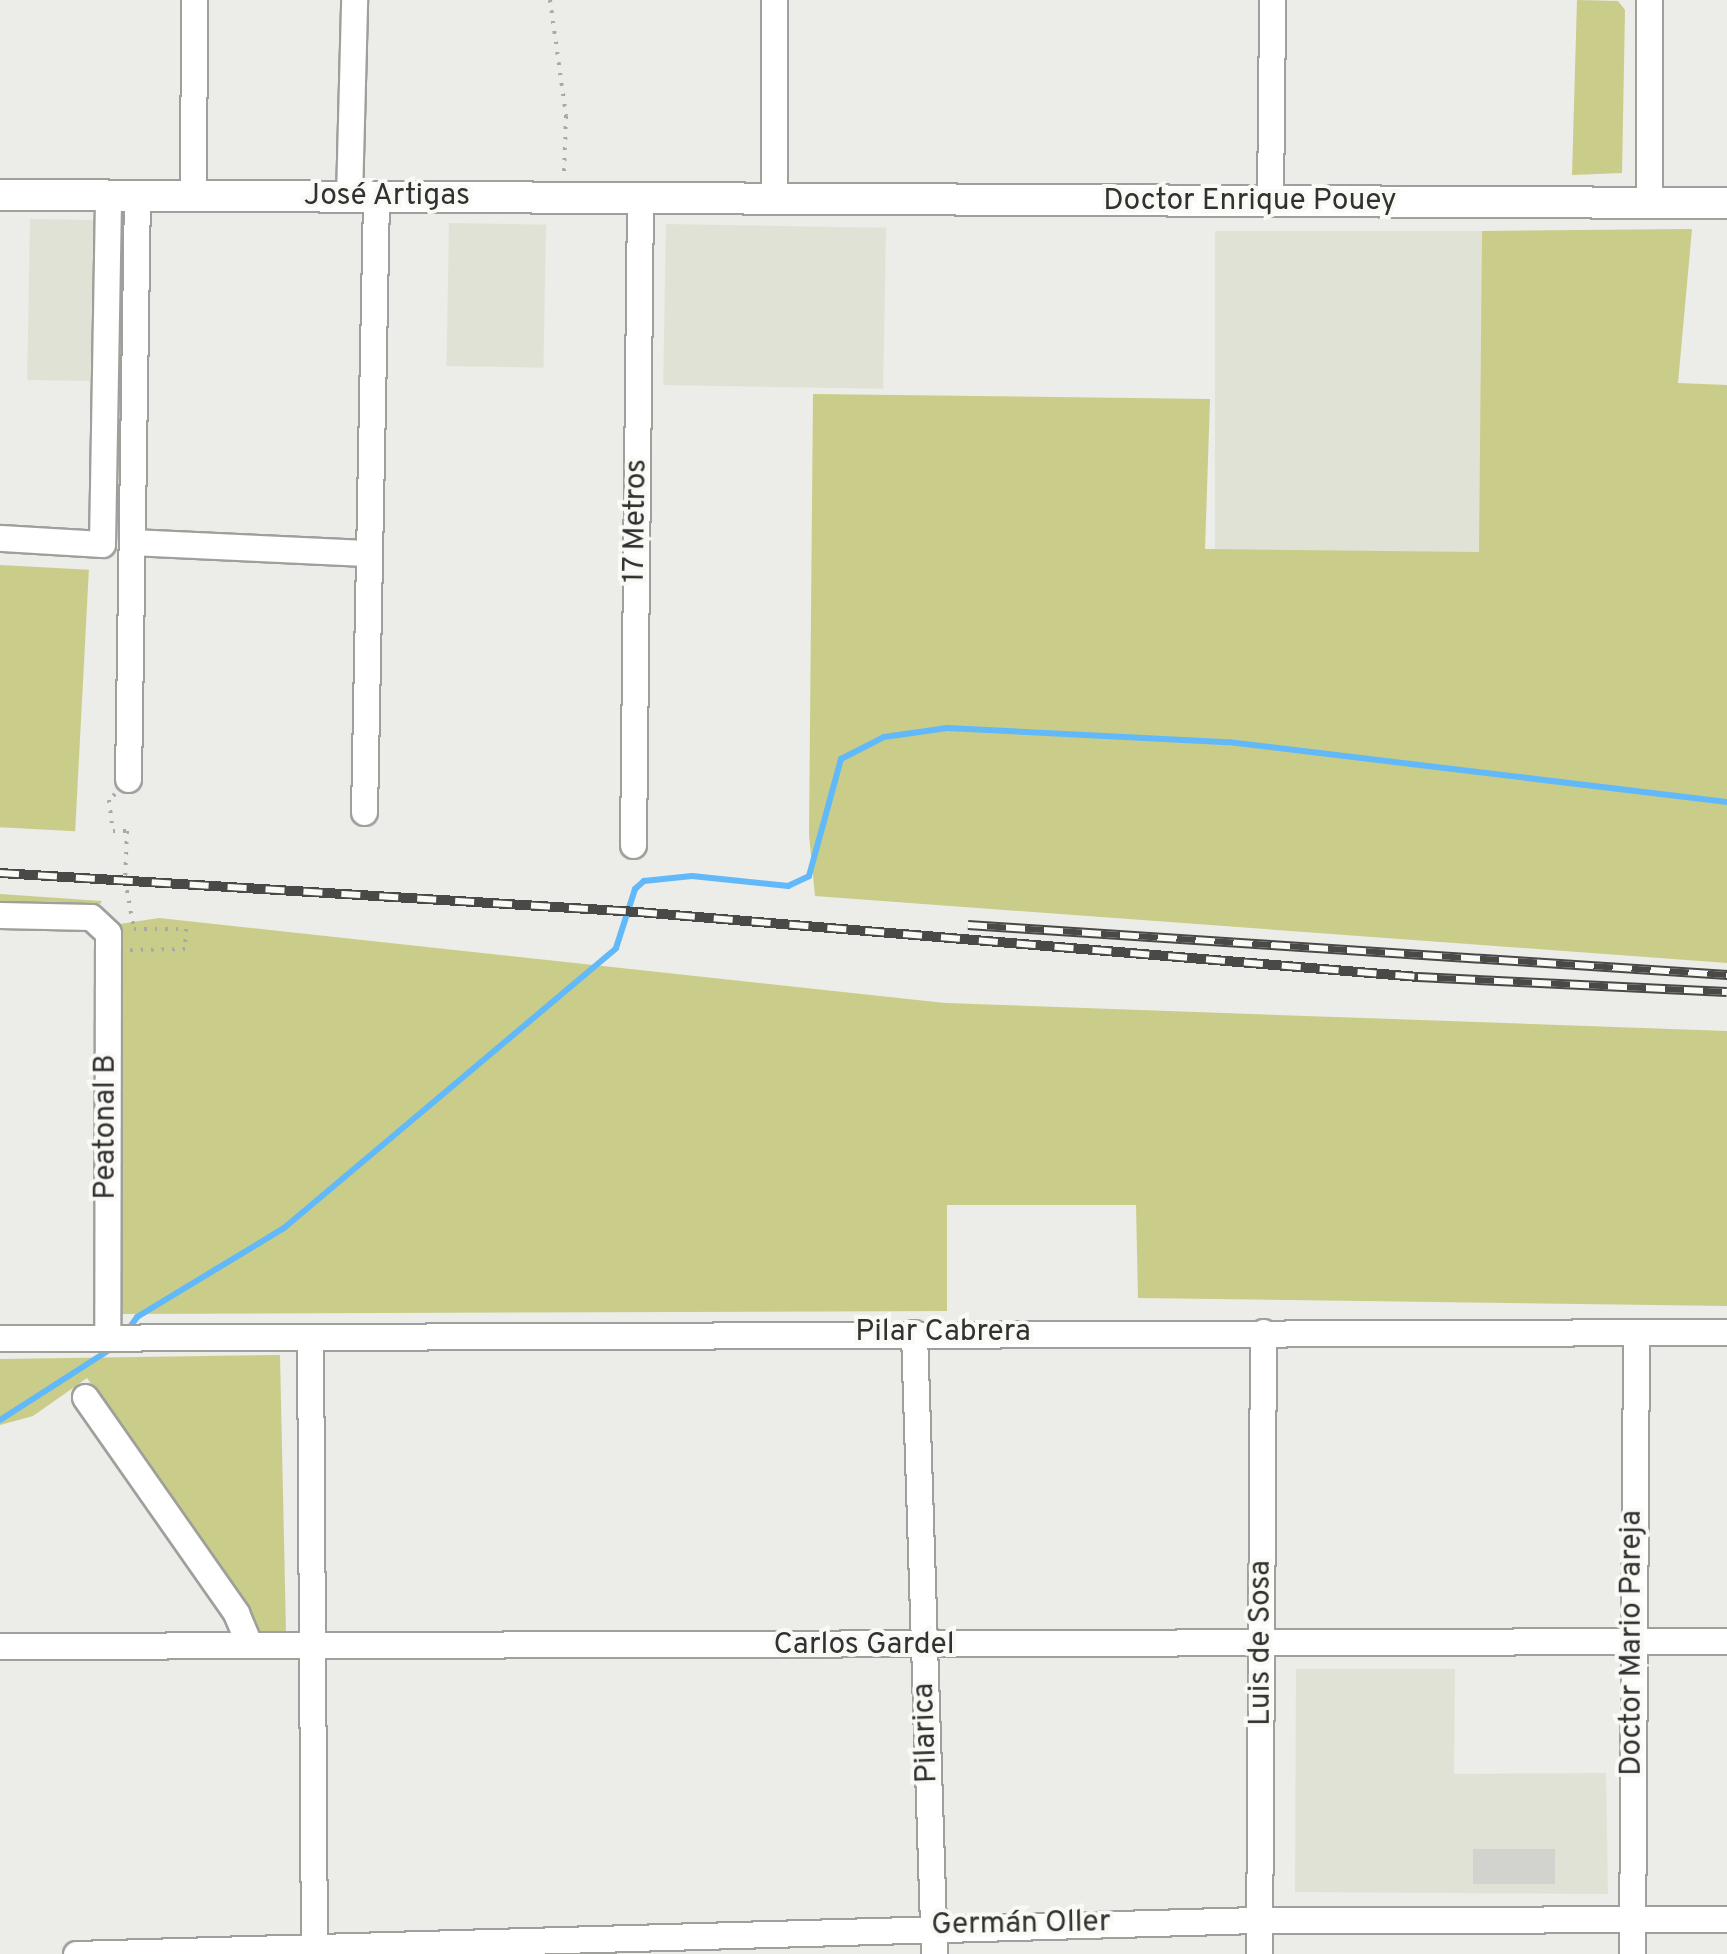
<!DOCTYPE html>
<meta charset="utf-8">
<style>
body{margin:0}
#map{position:relative;width:1727px;height:1954px;overflow:hidden;background:#ecece8;font-family:Overpass,sans-serif}
div>[style]{position:absolute}
.built>*{inset:0;background:#e1e2d6;transform-origin:0 0}
.green>*{inset:0;background:#cacd89;transform-origin:0 0}
.stream>*{height:6px;margin:-3px;padding:0 3px;transform-origin:3px;border-radius:3px;background:#62b9f9}
.building>*{inset:0;background:#d2d2ce;transform-origin:0 0}
.path>*{height:4px;margin-top:-2px;transform-origin:0;background:repeating-linear-gradient(90deg,#a9aaa6 0 2.5px,transparent 0 10.5px)}
.roads{filter:drop-shadow(2px 0 #9f9f9b) drop-shadow(-2px 0 #9f9f9b) drop-shadow(0 2px #9f9f9b) drop-shadow(0 -2px #9f9f9b)}
.minor>*{height:25px;margin:-12.5px;padding:0 12.5px;transform-origin:12.5px;border-radius:12.5px;background:#fff}
.tertiary>*{height:30px;margin:-15px;padding:0 15px;transform-origin:15px;border-radius:15px;background:#fff}
.rail>*{height:10px;margin-top:-5px;transform-origin:0;background:repeating-linear-gradient(90deg,#f9f9f5 0 19px,#494947 0 38px);box-sizing:border-box;border-block:2px solid #494947}
span{translate:-50% -50%;white-space:nowrap;text-align:center;line-height:1.15;-webkit-text-stroke:8px #f9f9f5;paint-order:stroke}
.street-label{font-size:30px;color:#313230}
</style>
<div id="map">
<div class="built">
<i style="left:30px;top:219px;width:64px;height:161px;rotate:1deg"></i>
<i style="left:449px;top:223px;width:97px;height:143px;rotate:1deg"></i>
<i style="left:666px;top:224px;width:220px;height:161px;rotate:1deg"></i>
<i style="left:1482px;top:231px;width:321px;height:267px;rotate:90deg"></i>
<i style="clip-path:polygon(1296px 1669px,1455px 1669px,1454px 1774px,1606px 1773px,1608px 1894px,1295px 1892px)"></i>
</div>
<div class="green">
<i style="clip-path:polygon(1577px 0,1618px 1px,1625px 10px,1622px 173px,1572px 175px)"></i>
<i style="clip-path:polygon(1692px 229px,1678px 383px,1727px 385px,1727px 963px,815px 896px,809px 835px,813px 394px,1210px 399px,1205px 549px,1479px 552px,1482px 231px)"></i>
<i style="left:0;top:565px;width:89px;height:262px;rotate:3deg"></i>
<i style="clip-path:polygon(0 894px,102px 901px,98px 907px,0 905px)"></i>
<i style="clip-path:polygon(159px 918px,945px 1003px,1727px 1031px,1727px 1306px,1138px 1298px,1136px 1205px,947px 1205px,947px 1311px,120px 1314px,120px 924px)"></i>
<i style="clip-path:polygon(280px 1355px,286px 1632px,259px 1631px,87px 1378px,33px 1416px,0 1425px,0 1359px)"></i>
</div>
<div class="stream">
<i style="left:127px;top:1331px;width:17px;rotate:-54deg"></i>
<i style="left:137px;top:1317px;width:172px;rotate:-31.2deg"></i>
<i style="left:284px;top:1228px;width:434px;rotate:-40.1deg"></i>
<i style="left:616px;top:948px;width:62px;rotate:-72.1deg"></i>
<i style="left:635px;top:889px;width:12px;rotate:-42deg"></i>
<i style="left:644px;top:881px;width:48px;rotate:-5.9deg"></i>
<i style="left:692px;top:876px;width:97px;rotate:5.9deg"></i>
<i style="left:788px;top:886px;width:23px;rotate:-25deg"></i>
<i style="left:809px;top:876px;width:121px;rotate:-74.7deg"></i>
<i style="left:841px;top:759px;width:48px;rotate:-27.1deg"></i>
<i style="left:884px;top:737px;width:64px;rotate:-8.1deg"></i>
<i style="left:947px;top:728px;width:281px;rotate:2.9deg"></i>
<i style="left:1228px;top:742px;width:503px;rotate:6.86deg"></i>
<i style="left:0;top:1420px;width:139px;rotate:-32.7deg"></i>
</div>
<div class="building">
<i style="left:1473px;top:1849px;width:82px;height:35px"></i>
</div>
<div class="path">
<i style="left:550px;top:0;width:117px;rotate:82.1deg"></i>
<i style="left:566px;top:116px;width:57px;rotate:92deg"></i>
<i style="left:115px;top:794px;width:8px;rotate:135deg"></i>
<i style="left:109px;top:800px;width:31px;rotate:83deg"></i>
<i style="left:113px;top:831px;width:14px"></i>
<i style="left:127px;top:831px;width:49px;rotate:92.3deg"></i>
<i style="left:125px;top:880px;width:50px;rotate:79.6deg"></i>
<i style="left:134px;top:929px;width:52px"></i>
<i style="left:186px;top:929px;width:20px;rotate:93deg"></i>
<i style="left:185px;top:949px;width:56px;rotate:179deg"></i>
</div>
<div class="roads">
<div class="minor">
<i style="left:193px;top:196px;width:196px;rotate:-89.7deg"></i>
<i style="left:349px;top:197px;width:197px;rotate:-88.5deg"></i>
<i style="left:774px;top:201px;width:201px;rotate:-90deg"></i>
<i style="left:1270px;top:202px;width:202px;rotate:-89.4deg"></i>
<i style="left:1649px;top:203px;width:203px;rotate:-90deg"></i>
<i style="left:0;top:538px;width:102px;rotate:3.4deg"></i>
<i style="left:102px;top:544px;width:348px;rotate:-89deg"></i>
<i style="left:133px;top:542px;width:236px;rotate:2.7deg"></i>
<i style="left:128px;top:779px;width:583px;rotate:-89.12deg"></i>
<i style="left:364px;top:812px;width:615px;rotate:-88.88deg"></i>
<i style="left:633px;top:845px;width:647px;rotate:-89.38deg"></i>
<i style="left:0;top:915px;width:91px;rotate:1.3deg"></i>
<i style="left:91px;top:917px;width:23px;rotate:43deg"></i>
<i style="left:108px;top:933px;width:402px;rotate:90.1deg"></i>
<i style="left:914px;top:1333px;width:621px;rotate:88.16deg"></i>
<i style="left:0;top:1338px;width:1727px;rotate:-0.2deg"></i>
<i style="left:310px;top:1338px;width:616px;rotate:89.63deg"></i>
<i style="left:85px;top:1397px;width:264px;rotate:55deg"></i>
<i style="left:236px;top:1613px;width:33px;rotate:67deg"></i>
<i style="left:0;top:1646px;width:1727px;rotate:-0.17deg"></i>
<i style="left:76px;top:1954px;width:1183px;rotate:-1.65deg"></i>
<i style="left:1259px;top:1920px;width:468px;rotate:-0.1deg"></i>
<i style="left:1259px;top:1954px;width:622px;rotate:-89.63deg"></i>
<i style="left:1632px;top:1954px;width:622px;rotate:-89.63deg"></i>
</div>
<div class="tertiary">
<i style="left:0;top:195px;width:1727px;rotate:0.27deg"></i>
</div>
</div>
<div class="rail">
<i style="left:0;top:873px;width:639px;rotate:3.5deg"></i>
<i style="left:638px;top:912px;width:783px;rotate:4.76deg"></i>
<i style="left:1418px;top:977px;width:309px;rotate:2.8deg"></i>
<i style="left:968px;top:925px;width:761px;rotate:3.77deg"></i>
</div>
<div class="street-label">
<span style="left:387px;top:197px">José Artigas</span>
<span style="left:1250px;top:202px">Doctor Enrique Pouey</span>
<span style="left:637px;top:521px;rotate:-89deg">17 Metros</span>
<span style="left:107px;top:1127px;rotate:-90deg">Peatonal B</span>
<span style="left:943px;top:1333px">Pilar Cabrera</span>
<span style="left:1262px;top:1643px;rotate:-90deg">Luis de Sosa</span>
<span style="left:1633px;top:1643px;rotate:-90deg">Doctor Mario Pareja</span>
<span style="left:864px;top:1646px">Carlos Gardel</span>
<span style="left:927px;top:1733px;rotate:-92deg">Pilarica</span>
<span style="left:1021px;top:1925px;rotate:-1deg">Germán Oller</span>
</div>
</div>
